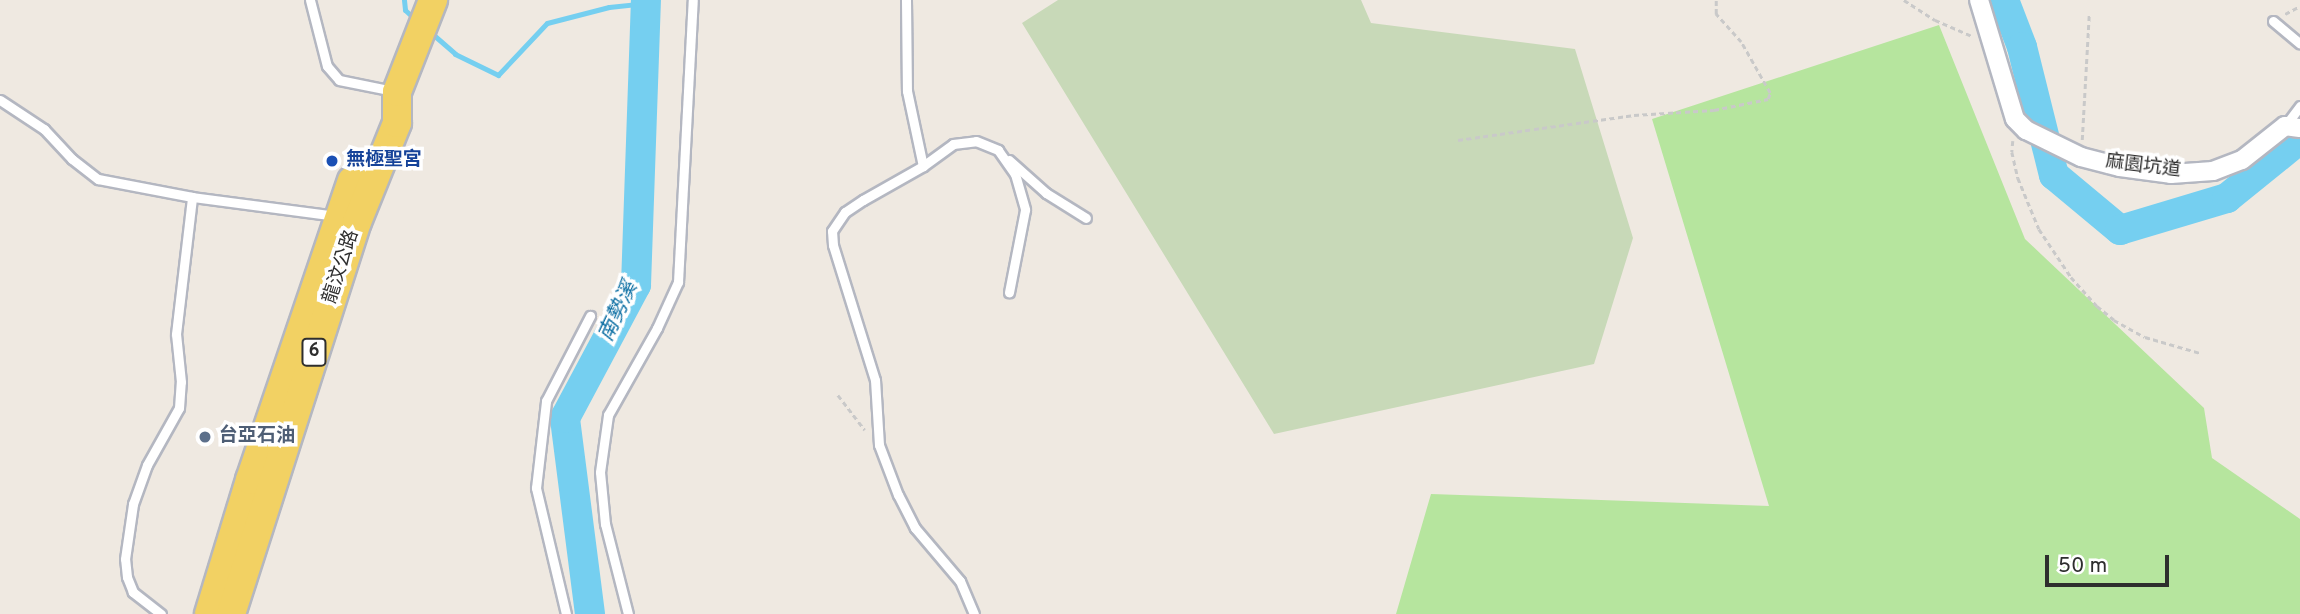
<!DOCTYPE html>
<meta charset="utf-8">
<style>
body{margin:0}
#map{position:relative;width:2300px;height:614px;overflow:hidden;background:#efe9e1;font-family:Overpass,"Noto Sans TC",sans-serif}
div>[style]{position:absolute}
.green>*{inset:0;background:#b6e59e}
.cemetery>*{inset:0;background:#c8d9b8}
.stream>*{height:5px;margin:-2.5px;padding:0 2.5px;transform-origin:2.5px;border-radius:2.5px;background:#75cff0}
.river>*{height:30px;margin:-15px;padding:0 15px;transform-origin:15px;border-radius:15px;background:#75cff0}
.path>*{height:2.5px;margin-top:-1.25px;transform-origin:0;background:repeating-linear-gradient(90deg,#c9c9c9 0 5px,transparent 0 8.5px)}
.roads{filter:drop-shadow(2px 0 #b4b7c1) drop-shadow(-2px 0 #b4b7c1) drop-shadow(0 2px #b4b7c1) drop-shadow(0 -2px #b4b7c1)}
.lane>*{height:9px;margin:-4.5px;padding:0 4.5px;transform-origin:4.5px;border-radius:4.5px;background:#fff}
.street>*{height:18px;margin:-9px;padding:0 9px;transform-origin:9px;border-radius:9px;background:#fff}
.primary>*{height:28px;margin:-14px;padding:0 14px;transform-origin:14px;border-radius:14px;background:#f2d163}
.dots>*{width:19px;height:19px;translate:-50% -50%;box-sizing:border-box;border:4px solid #fff;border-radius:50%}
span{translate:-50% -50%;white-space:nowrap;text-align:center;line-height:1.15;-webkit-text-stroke:7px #fff;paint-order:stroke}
.shield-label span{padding:2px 5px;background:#fff;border:2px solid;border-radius:5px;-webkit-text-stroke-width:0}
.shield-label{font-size:18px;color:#2e2e2e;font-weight:700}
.transit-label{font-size:19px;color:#164399;font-weight:700}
.left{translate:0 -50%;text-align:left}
.street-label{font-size:19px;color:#2e2e2e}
.service-label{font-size:19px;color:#4e5e75;font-weight:700}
.water-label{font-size:21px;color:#0d6fa3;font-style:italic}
.scale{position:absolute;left:2045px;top:555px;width:124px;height:32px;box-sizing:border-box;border:4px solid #2e2e2e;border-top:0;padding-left:9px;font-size:21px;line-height:24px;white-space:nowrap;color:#2e2e2e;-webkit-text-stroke:5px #fff;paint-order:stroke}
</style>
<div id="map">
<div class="green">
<i style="clip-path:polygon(1939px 25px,2025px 239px,2204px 408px,2212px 458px,2300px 519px,2300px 614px,1396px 614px,1431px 494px,1769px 506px,1652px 119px)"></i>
</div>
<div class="cemetery">
<i style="clip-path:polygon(1058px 0,1361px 0,1371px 23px,1575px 49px,1633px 238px,1594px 364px,1274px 434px,1022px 23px)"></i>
</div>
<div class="stream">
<i style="left:404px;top:0;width:10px;rotate:84deg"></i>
<i style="left:405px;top:10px;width:15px;rotate:42deg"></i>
<i style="left:429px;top:31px;width:35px;rotate:41deg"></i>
<i style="left:455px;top:54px;width:48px;rotate:26deg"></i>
<i style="left:498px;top:75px;width:71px;rotate:-46.7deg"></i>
<i style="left:547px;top:23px;width:64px;rotate:-14.5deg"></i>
<i style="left:609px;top:7px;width:37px;rotate:-6deg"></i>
</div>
<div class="river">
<i style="left:2004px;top:0;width:50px;rotate:69deg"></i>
<i style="left:2022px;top:47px;width:132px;rotate:76deg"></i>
<i style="left:2054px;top:175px;width:86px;rotate:39.8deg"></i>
<i style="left:2120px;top:230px;width:112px;rotate:-16.7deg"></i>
<i style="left:2227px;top:198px;width:94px;rotate:-38.9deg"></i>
<i style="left:590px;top:614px;width:198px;rotate:-97.3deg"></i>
<i style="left:565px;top:418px;width:151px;rotate:-61.9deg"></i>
<i style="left:636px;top:285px;width:285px;rotate:-88deg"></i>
</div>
<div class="path">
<i style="left:1904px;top:0;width:37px;rotate:33deg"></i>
<i style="left:1935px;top:20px;width:40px;rotate:23.4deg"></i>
<i style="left:2285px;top:14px;width:17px;rotate:-28deg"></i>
<i style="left:1458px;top:140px;width:178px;rotate:-8.1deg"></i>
<i style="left:1634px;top:115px;width:80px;rotate:-3.6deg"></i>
<i style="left:1714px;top:110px;width:55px;rotate:-11.5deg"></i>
<i style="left:1768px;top:99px;width:6px;rotate:-72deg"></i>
<i style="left:1770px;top:93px;width:59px;rotate:-119.6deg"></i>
<i style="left:1741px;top:42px;width:38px;rotate:-132deg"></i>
<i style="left:1716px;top:14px;width:14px;rotate:-90deg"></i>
<i style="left:2082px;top:140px;width:125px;rotate:-86.8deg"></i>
<i style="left:2013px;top:141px;width:11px;rotate:95deg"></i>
<i style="left:2012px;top:152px;width:27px;rotate:77deg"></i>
<i style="left:2018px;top:178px;width:55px;rotate:67.6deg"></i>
<i style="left:2039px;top:229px;width:58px;rotate:56.3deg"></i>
<i style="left:2071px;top:277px;width:39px;rotate:48deg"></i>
<i style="left:2097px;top:306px;width:22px;rotate:39deg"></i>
<i style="left:2114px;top:320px;width:35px;rotate:29deg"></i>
<i style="left:2145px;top:337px;width:57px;rotate:16.2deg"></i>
<i style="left:838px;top:395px;width:44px;rotate:52.4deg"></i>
</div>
<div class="roads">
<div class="lane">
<i style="left:310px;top:0;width:68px;rotate:75.6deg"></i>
<i style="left:327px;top:66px;width:18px;rotate:49deg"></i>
<i style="left:339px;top:80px;width:55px;rotate:11.5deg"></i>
<i style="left:906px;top:0;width:91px;rotate:89.4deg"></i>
<i style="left:907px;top:91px;width:77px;rotate:78deg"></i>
<i style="left:2273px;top:21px;width:35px;rotate:40deg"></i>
<i style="left:0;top:100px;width:53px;rotate:33.4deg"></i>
<i style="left:44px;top:129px;width:41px;rotate:47deg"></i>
<i style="left:72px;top:159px;width:33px;rotate:38deg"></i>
<i style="left:98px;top:179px;width:96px;rotate:10.8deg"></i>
<i style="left:192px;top:197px;width:145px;rotate:7.5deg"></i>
<i style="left:2285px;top:126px;width:25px;rotate:-53deg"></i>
<i style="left:1009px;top:160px;width:50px;rotate:41.7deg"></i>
<i style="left:1046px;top:193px;width:47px;rotate:32deg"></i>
<i style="left:161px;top:614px;width:36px;rotate:-142deg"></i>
<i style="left:133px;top:592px;width:16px;rotate:-112deg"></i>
<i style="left:127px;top:577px;width:18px;rotate:-96deg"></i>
<i style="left:125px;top:559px;width:56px;rotate:-81.7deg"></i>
<i style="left:133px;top:504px;width:41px;rotate:-70.3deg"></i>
<i style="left:147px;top:465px;width:65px;rotate:-60.7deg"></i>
<i style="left:179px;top:408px;width:26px;rotate:-86deg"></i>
<i style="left:181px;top:382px;width:48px;rotate:-95.9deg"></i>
<i style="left:176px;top:334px;width:138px;rotate:-83.3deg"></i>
<i style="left:566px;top:614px;width:130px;rotate:-103.4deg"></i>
<i style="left:536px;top:488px;width:88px;rotate:-83.4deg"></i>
<i style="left:546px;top:401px;width:96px;rotate:-62.6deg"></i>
<i style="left:628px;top:614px;width:93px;rotate:-104.3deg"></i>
<i style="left:605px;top:524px;width:52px;rotate:-95.5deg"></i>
<i style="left:600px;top:472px;width:58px;rotate:-82deg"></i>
<i style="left:608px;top:415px;width:100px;rotate:-60.6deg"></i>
<i style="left:657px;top:328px;width:51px;rotate:-65.5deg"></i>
<i style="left:678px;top:282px;width:282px;rotate:-87deg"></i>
<i style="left:974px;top:614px;width:36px;rotate:-113deg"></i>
<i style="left:960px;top:581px;width:70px;rotate:-130.3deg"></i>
<i style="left:915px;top:528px;width:37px;rotate:-117deg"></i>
<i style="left:898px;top:495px;width:53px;rotate:-110.8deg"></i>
<i style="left:879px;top:445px;width:65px;rotate:-93.5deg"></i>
<i style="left:875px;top:380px;width:141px;rotate:-107.3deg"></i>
<i style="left:833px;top:245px;width:14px;rotate:-94deg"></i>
<i style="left:832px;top:231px;width:23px;rotate:-56deg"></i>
<i style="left:845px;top:212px;width:22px;rotate:-34deg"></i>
<i style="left:863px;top:200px;width:69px;rotate:-29.5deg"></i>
<i style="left:923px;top:166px;width:37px;rotate:-36deg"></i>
<i style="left:953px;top:144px;width:23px;rotate:-7deg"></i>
<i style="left:976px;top:141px;width:24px;rotate:22deg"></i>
<i style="left:998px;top:150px;width:29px;rotate:55deg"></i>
<i style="left:1015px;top:174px;width:37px;rotate:74deg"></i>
<i style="left:1025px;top:210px;width:84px;rotate:101deg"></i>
</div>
<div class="street">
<i style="left:1979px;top:0;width:124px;rotate:73.2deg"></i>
<i style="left:2015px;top:119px;width:16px;rotate:45deg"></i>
<i style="left:2026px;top:130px;width:61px;rotate:26.1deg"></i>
<i style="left:2081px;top:157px;width:40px;rotate:14.4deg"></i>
<i style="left:2120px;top:167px;width:51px;rotate:7.8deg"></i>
<i style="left:2171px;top:174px;width:42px;rotate:-4.1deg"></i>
<i style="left:2213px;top:171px;width:31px;rotate:-21deg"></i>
<i style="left:2242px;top:160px;width:55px;rotate:-38.3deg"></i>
<i style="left:2285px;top:126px;width:15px;rotate:8deg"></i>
</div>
<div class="primary">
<i style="left:209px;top:614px;width:140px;rotate:-73deg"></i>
<i style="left:250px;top:480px;width:316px;rotate:-71.2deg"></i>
<i style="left:231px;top:614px;width:412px;rotate:-72.2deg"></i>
<i style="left:357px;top:222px;width:107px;rotate:-68deg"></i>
<i style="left:397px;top:123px;width:31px;rotate:-90deg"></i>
<i style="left:397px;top:92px;width:99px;rotate:-68.6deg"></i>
</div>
</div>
<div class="dots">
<i style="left:332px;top:161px;background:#1a4fb4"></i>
<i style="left:205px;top:437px;background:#5c6f8a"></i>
</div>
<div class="shield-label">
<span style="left:314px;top:352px">6</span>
</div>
<div class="transit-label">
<span class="left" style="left:346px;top:161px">無極聖宮</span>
</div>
<div class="street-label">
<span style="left:2143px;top:167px;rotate:7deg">麻園坑道</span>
<span style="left:342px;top:267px;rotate:-72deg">龍汶公路</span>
</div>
<div class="service-label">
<span class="left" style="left:219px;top:437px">台亞石油</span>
</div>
<div class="water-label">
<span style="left:619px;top:312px;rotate:-65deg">南勢溪</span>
</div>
<div class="scale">50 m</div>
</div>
